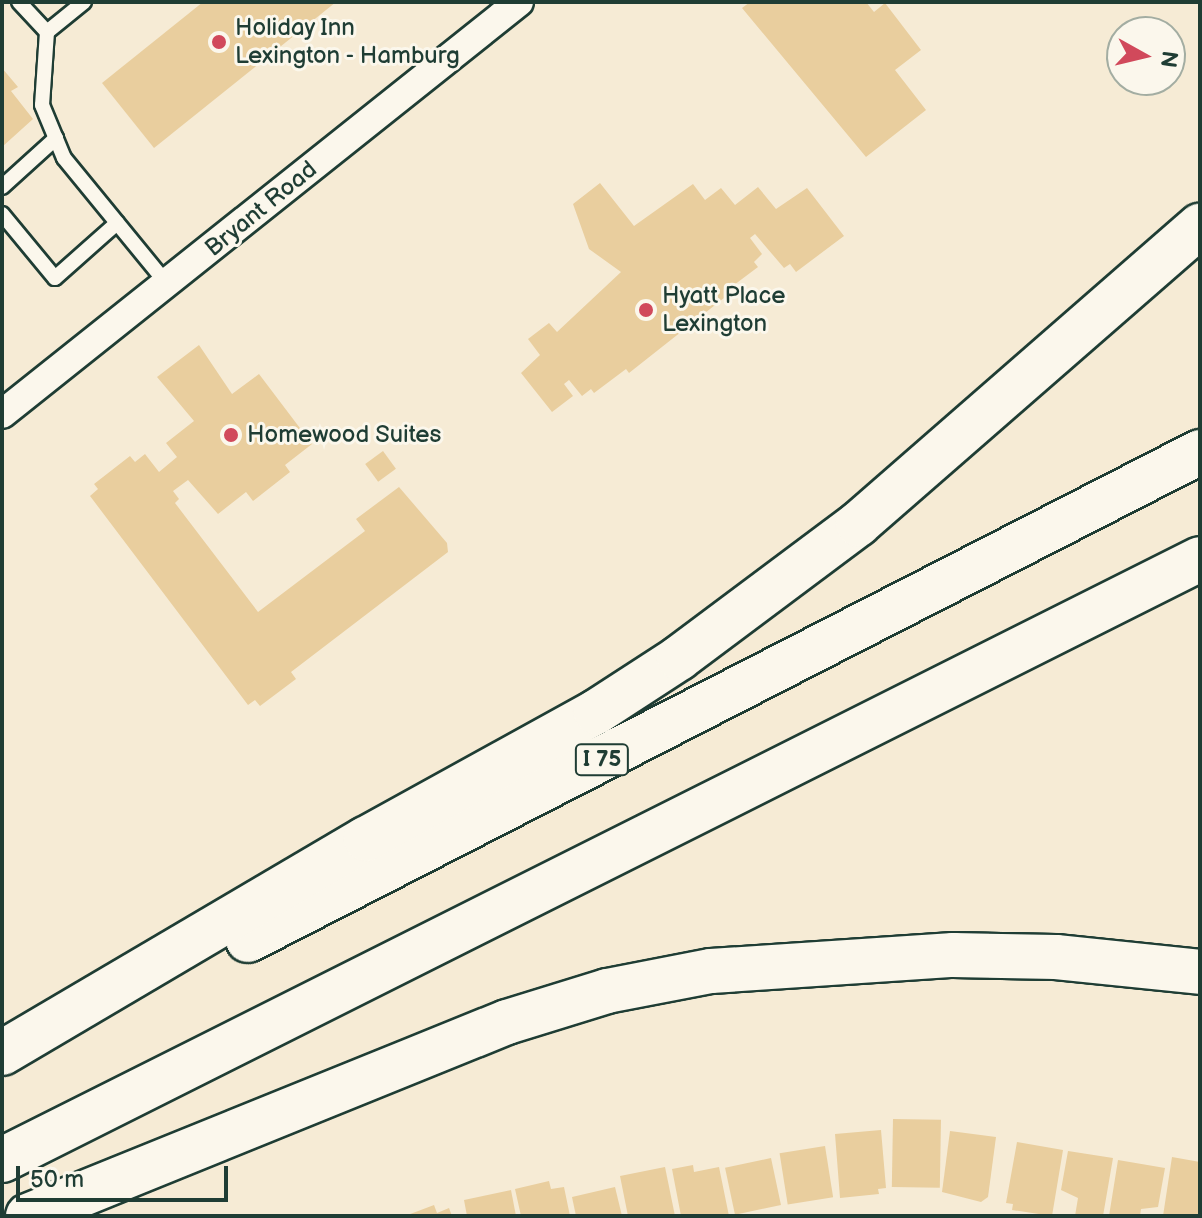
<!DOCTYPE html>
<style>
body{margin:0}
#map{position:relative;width:1202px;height:1218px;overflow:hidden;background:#f6ebd5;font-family:"Balsamiq Sans",sans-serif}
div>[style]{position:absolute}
.building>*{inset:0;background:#e9ce9e;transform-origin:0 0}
.roads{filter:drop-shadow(2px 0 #1f3d34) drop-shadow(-2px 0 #1f3d34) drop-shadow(0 2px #1f3d34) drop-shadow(0 -2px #1f3d34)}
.lane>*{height:14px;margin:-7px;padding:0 7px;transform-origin:7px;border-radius:7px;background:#fbf7ec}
.street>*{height:28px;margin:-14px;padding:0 14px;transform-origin:14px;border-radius:14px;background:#fbf7ec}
.highway>*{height:44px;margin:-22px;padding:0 22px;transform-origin:22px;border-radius:22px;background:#fbf7ec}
.dots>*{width:22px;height:22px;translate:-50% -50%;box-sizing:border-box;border:4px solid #fbf7ec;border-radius:50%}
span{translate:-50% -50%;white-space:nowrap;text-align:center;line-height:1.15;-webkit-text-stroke:6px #fbf7ec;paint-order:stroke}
.shield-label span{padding:2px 6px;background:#fbf7ec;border:2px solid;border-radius:6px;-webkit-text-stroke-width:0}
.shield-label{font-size:22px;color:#1f3d34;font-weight:700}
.poi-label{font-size:24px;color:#1f3d34}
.left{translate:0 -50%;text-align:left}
.street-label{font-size:24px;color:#1f3d34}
.frame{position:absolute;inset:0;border:4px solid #1f3d34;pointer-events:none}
.north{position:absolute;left:1106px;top:16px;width:80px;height:80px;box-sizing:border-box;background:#fbf7ec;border:2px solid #a3ada2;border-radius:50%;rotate:98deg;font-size:22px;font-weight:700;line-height:32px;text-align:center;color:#1f3d34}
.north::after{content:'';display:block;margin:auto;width:28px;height:36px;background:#d1495b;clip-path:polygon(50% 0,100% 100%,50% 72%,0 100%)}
.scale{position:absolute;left:16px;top:1166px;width:212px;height:36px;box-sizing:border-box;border:4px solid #1f3d34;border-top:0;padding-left:10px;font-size:24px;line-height:28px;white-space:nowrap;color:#1f3d34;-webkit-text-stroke:6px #fbf7ec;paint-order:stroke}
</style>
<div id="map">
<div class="building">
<i style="clip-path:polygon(203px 2px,336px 2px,154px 148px,102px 83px)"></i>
<i style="clip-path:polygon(750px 2px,866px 2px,874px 12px,885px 3px,921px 50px,895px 70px,926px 110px,866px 157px,742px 8px)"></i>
<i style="clip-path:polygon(2px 68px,18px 87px,11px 91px,33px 119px,2px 147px)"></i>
<i style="clip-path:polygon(600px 183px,634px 226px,693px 184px,705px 200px,721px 188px,735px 205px,758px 187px,776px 209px,807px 188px,844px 236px,796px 272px,790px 264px,784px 268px,755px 234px,750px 238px,762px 254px,754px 262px,758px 267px,726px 291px,729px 294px,629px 373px,626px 369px,594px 393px,591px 389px,582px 396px,569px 380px,564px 384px,573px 396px,552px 412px,521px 373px,540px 355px,528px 339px,549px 323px,557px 332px,621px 272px,589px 249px,573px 204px)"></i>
<i style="clip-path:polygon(199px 345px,232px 394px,259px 374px,312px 444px,285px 465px,290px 472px,253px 501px,246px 492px,218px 514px,188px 480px,173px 491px,179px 499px,175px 503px,258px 612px,365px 531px,356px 519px,399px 487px,447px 543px,448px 552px,291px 672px,296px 679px,260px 706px,255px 700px,248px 705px,90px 496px,98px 489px,94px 484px,130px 456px,135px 462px,145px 454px,159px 472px,177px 457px,166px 443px,194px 421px,157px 377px)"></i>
<i style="left:383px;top:451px;width:22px;height:22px;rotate:54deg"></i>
<i style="left:893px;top:1119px;width:48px;height:68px;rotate:1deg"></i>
<i style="clip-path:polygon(881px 1130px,886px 1188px,878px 1189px,879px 1194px,840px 1198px,835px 1134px)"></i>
<i style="clip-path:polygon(950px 1131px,996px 1137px,988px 1197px,981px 1202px,942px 1192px)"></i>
<i style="clip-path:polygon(1017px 1142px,1063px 1150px,1052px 1216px,1012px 1210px,1013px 1204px,1006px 1203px)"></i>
<i style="left:825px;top:1146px;width:52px;height:46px;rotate:81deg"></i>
<i style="clip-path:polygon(1068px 1151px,1113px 1158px,1103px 1216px,1075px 1216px,1078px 1198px,1061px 1190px)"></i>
<i style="clip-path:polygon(1172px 1157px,1200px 1162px,1200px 1216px,1163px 1216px)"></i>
<i style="left:771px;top:1158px;width:48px;height:47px;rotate:78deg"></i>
<i style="clip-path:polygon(1118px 1160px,1165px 1168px,1158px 1207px,1141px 1209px,1140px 1216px,1109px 1216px)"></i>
<i style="clip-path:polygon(693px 1165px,694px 1172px,719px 1167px,729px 1216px,681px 1216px,672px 1169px)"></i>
<i style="clip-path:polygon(665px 1167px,675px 1216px,628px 1216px,620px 1176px)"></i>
<i style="clip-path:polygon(549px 1181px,551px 1189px,564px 1187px,570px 1216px,521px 1216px,515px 1189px)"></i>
<i style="clip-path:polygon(615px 1187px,622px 1216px,576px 1216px,572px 1197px)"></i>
<i style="clip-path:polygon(511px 1190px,516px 1216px,467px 1216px,464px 1200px)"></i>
<i style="clip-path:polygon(434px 1205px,437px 1213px,449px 1208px,452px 1216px,405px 1216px)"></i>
</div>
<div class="roads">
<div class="lane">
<i style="left:19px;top:2px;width:41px;rotate:47deg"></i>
<i style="left:84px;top:2px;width:48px;rotate:141deg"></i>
<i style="left:47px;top:32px;width:73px;rotate:93.9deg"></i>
<i style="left:42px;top:105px;width:57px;rotate:67.5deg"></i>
<i style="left:64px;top:158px;width:163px;rotate:50.7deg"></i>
<i style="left:2px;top:187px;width:73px;rotate:-42.2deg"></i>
<i style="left:2px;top:214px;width:83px;rotate:50.4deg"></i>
<i style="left:55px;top:278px;width:83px;rotate:-41.6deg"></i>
</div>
<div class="street">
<i style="left:2px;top:414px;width:661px;rotate:-38.55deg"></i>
</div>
<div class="highway">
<i style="left:248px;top:940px;width:1070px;rotate:-27.14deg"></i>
<i style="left:2px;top:1053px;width:422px;rotate:-30.5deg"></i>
<i style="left:366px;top:839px;width:263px;rotate:-28.9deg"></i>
<i style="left:596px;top:712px;width:99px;rotate:-33deg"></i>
<i style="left:679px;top:658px;width:224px;rotate:-36.8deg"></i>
<i style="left:858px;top:524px;width:454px;rotate:-41.1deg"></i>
<i style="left:2px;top:1160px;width:1340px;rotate:-26.64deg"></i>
<i style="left:28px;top:1216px;width:517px;rotate:-22.05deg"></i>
<i style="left:507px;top:1022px;width:105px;rotate:-17.2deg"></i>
<i style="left:607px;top:991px;width:106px;rotate:-10.9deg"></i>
<i style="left:711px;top:971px;width:243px;rotate:-3.8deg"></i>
<i style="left:953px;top:955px;width:103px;rotate:1.1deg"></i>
<i style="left:1056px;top:957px;width:145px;rotate:5.9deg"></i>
</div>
</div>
<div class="dots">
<i style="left:219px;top:42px;background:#d1495b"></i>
<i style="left:646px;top:310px;background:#d1495b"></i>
<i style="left:231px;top:435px;background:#d1495b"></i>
</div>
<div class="shield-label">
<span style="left:602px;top:760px">I 75</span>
</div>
<div class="poi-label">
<span class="left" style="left:235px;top:42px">Holiday Inn<br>Lexington - Hamburg</span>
<span class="left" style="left:662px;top:310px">Hyatt Place<br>Lexington</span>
<span class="left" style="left:247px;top:435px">Homewood Suites</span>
</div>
<div class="street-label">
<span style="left:261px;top:209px;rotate:-39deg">Bryant Road</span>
</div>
<div class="frame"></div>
<div class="north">N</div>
<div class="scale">50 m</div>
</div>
